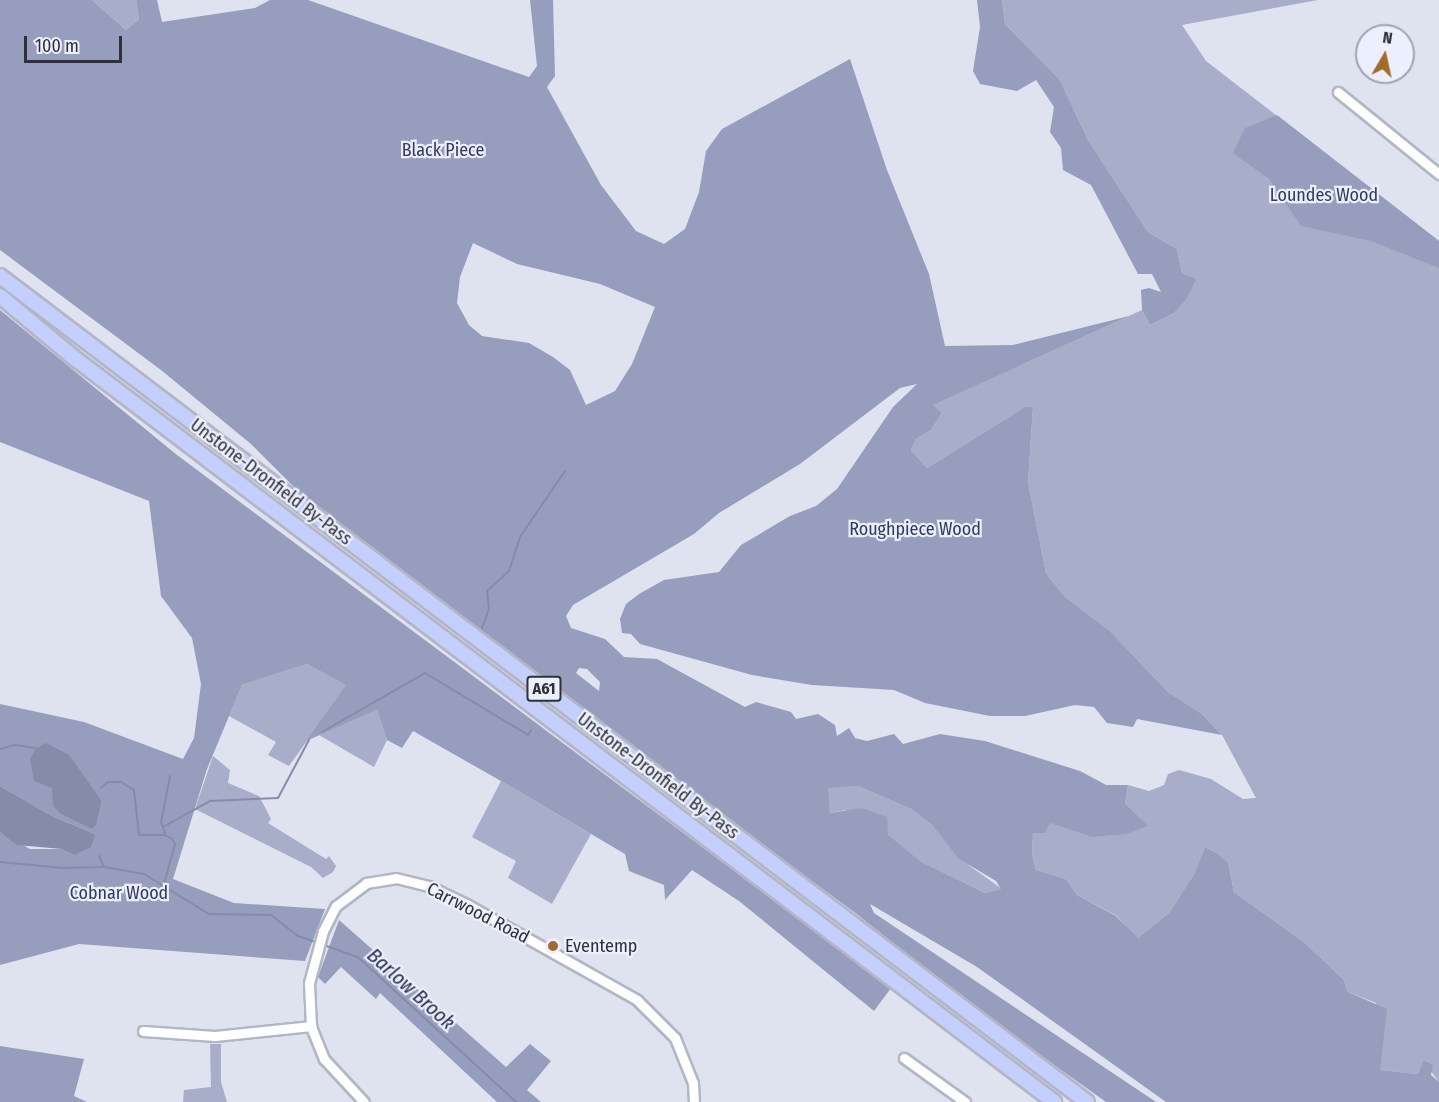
<!DOCTYPE html>
<style>
body{margin:0}
#map{position:relative;width:1439px;height:1102px;overflow:hidden;background:#dfe2ef;font-family:"Fira Sans Condensed",sans-serif}
div>[style]{position:absolute}
.green>*{inset:0;background:#a8aeca}
.forest>*{inset:0;background:#979ebd}
.water>*{inset:0;background:#858caa}
.stream>*{height:2px;margin:-1px;padding:0 1px;transform-origin:1px;border-radius:1px;background:#858caa}
.roads{filter:drop-shadow(2px 0 #b3b6c3) drop-shadow(-2px 0 #b3b6c3) drop-shadow(0 2px #b3b6c3) drop-shadow(0 -2px #b3b6c3)}
.minor>*{height:9px;margin:-4.5px;padding:0 4.5px;transform-origin:4.5px;border-radius:4.5px;background:#fff}
.highway>*{height:14px;margin:-7px;padding:0 7px;transform-origin:7px;border-radius:7px;background:#c4cffe}
.dots>*{width:16px;height:16px;translate:-50% -50%;box-sizing:border-box;border:3px solid #eceffd;border-radius:50%}
span{translate:-50% -50%;white-space:nowrap;text-align:center;line-height:1.15;-webkit-text-stroke:4.5px #eceffd;paint-order:stroke}
.shield-label span{padding:2px 4px;background:#eceffd;border:2px solid;border-radius:4px;-webkit-text-stroke-width:0}
.shield-label{font-size:16px;color:#303136;font-weight:700}
.park-label{font-size:18px;color:#323965}
.street-label{font-size:18px;color:#303136}
.poi-label{font-size:18px;color:#303136}
.left{translate:0 -50%;text-align:left}
.water-label{font-size:20px;color:#252b55;font-style:italic}
.north{position:absolute;left:1355px;top:24px;width:60px;height:60px;box-sizing:border-box;background:#eceffd;border:2px solid #a1a3ad;border-radius:50%;rotate:9deg;font-size:16px;font-weight:700;line-height:24px;text-align:center;color:#303136}
.north::after{content:'';display:block;margin:auto;width:21px;height:27px;background:#a46b29;clip-path:polygon(50% 0,100% 100%,50% 72%,0 100%)}
.scale{position:absolute;left:24px;top:36px;width:98px;height:27px;box-sizing:border-box;border:3px solid #303136;border-top:0;padding-left:8px;font-size:18px;line-height:21px;white-space:nowrap;color:#303136;-webkit-text-stroke:4px #eceffd;paint-order:stroke}
</style>
<div id="map">
<div class="green">
<i style="clip-path:polygon(92px 0,136px 0,139px 19px,126px 30px)"></i>
<i style="clip-path:polygon(1002px 0,1318px 0,1182px 25px,1206px 61px,1439px 241px,1439px 1082px,1423px 1060px,1418px 1074px,1380px 1070px,1376px 1003px,1348px 992px,1344px 980px,1305px 943px,1234px 892px,1228px 862px,1217px 853px,1205px 847px,1194px 874px,1169px 913px,1137px 939px,1117px 916px,1077px 895px,1066px 879px,1036px 870px,1032px 854px,1033px 833px,1049px 823px,1062px 824px,1079px 833px,1147px 826px,1125px 803px,1128px 785px,1149px 791px,1164px 785px,1168px 774px,1179px 770px,1211px 779px,1243px 799px,1256px 798px,1222px 735px,1202px 714px,1168px 692px,1110px 631px,1064px 596px,1046px 573px,1028px 482px,1033px 407px,1025px 407px,927px 468px,911px 450px,916px 439px,931px 430px,942px 413px,932px 405px,1142px 310px,1150px 325px,1174px 313px,1187px 299px,1195px 279px,1182px 273px,1177px 249px,1148px 232px,1088px 140px,1060px 80px,1005px 24px)"></i>
<i style="clip-path:polygon(307px 664px,347px 685px,289px 766px,268px 755px,276px 742px,229px 716px,242px 685px)"></i>
<i style="clip-path:polygon(377px 710px,387px 740px,374px 767px,319px 735px)"></i>
<i style="clip-path:polygon(213px 756px,230px 770px,228px 783px,259px 796px,271px 819px,268px 823px,326px 859px,329px 856px,336px 866px,333px 872px,323px 878px,311px 867px,195px 809px)"></i>
<i style="clip-path:polygon(501px 781px,591px 834px,552px 904px,508px 878px,516px 861px,472px 837px)"></i>
<i style="clip-path:polygon(858px 786px,911px 809px,932px 825px,960px 859px,1002px 889px,985px 893px,920px 861px,846px 810px,830px 813px,827px 787px)"></i>
<i style="clip-path:polygon(210px 1044px,221px 1044px,221px 1082px,227px 1102px,183px 1102px,184px 1090px,211px 1087px)"></i>
</div>
<div class="forest">
<i style="clip-path:polygon(evenodd,0 0,92px 0,126px 30px,139px 19px,136px 0,157px 0,162px 22px,255px 8px,270px 0,308px 0,529px 77px,537px 66px,530px 0,553px 0,555px 76px,547px 87px,601px 185px,636px 231px,664px 244px,685px 229px,699px 192px,706px 151px,722px 129px,850px 59px,887px 170px,929px 274px,945px 346px,1013px 345px,1129px 316px,933px 405px,942px 413px,931px 430px,916px 439px,911px 450px,927px 468px,1025px 407px,1033px 407px,1028px 482px,1046px 573px,1064px 596px,1110px 631px,1168px 692px,1202px 714px,1222px 735px,1137px 719px,1133px 727px,1107px 723px,1094px 707px,1075px 705px,1025px 716px,990px 716px,925px 703px,894px 690px,812px 685px,752px 675px,640px 644px,631px 634px,622px 633px,620px 619px,626px 604px,639px 594px,664px 580px,719px 572px,741px 545px,790px 516px,816px 506px,837px 489px,893px 407px,917px 384px,900px 388px,800px 464px,719px 513px,694px 534px,573px 605px,566px 616px,571px 628px,605px 639px,624px 657px,657px 659px,745px 707px,756px 702px,791px 712px,796px 719px,818px 714px,835px 725px,837px 736px,849px 728px,855px 738px,867px 741px,894px 734px,903px 744px,940px 734px,985px 741px,1080px 771px,1106px 785px,1128px 785px,1125px 803px,1148px 826px,1126px 834px,1092px 837px,1050px 823px,1045px 833px,1033px 833px,1032px 854px,1036px 870px,1066px 879px,1077px 895px,1116px 916px,1138px 938px,1169px 913px,1194px 874px,1205px 847px,1217px 853px,1228px 862px,1234px 892px,1305px 943px,1344px 980px,1348px 992px,1387px 1009px,1380px 1070px,1418px 1074px,1423px 1060px,1433px 1065px,1431px 1075px,1439px 1082px,1439px 1102px,1166px 1102px,977px 967px,870px 904px,874px 913px,1156px 1102px,1106px 1102px,984px 1015px,854px 912px,674px 780px,309px 502px,251px 444px,161px 370px,0 250px,0 0,473px 243px,517px 264px,600px 284px,655px 307px,632px 364px,615px 391px,586px 405px,570px 370px,553px 357px,529px 343px,482px 336px,469px 325px,457px 303px,460px 277px,473px 243px,0 0,579px 668px,587px 669px,600px 682px,599px 691px,576px 673px,579px 668px,0 0,858px 786px,911px 809px,932px 825px,959px 859px,996px 881px,1001px 889px,985px 893px,920px 861px,888px 835px,887px 817px,862px 808px,830px 813px,828px 788px,858px 786px)"></i>
<i style="clip-path:polygon(977px 0,1002px 0,1005px 24px,1060px 80px,1088px 140px,1148px 232px,1177px 249px,1182px 273px,1196px 279px,1187px 299px,1174px 313px,1150px 325px,1142px 310px,1141px 290px,1149px 288px,1161px 292px,1152px 274px,1138px 274px,1091px 185px,1063px 170px,1061px 148px,1050px 132px,1054px 107px,1036px 80px,1017px 91px,980px 84px,973px 71px,980px 27px)"></i>
<i style="clip-path:polygon(1277px 115px,1439px 241px,1439px 268px,1371px 241px,1301px 226px,1269px 179px,1233px 153px,1245px 128px)"></i>
<i style="clip-path:polygon(evenodd,0 310px,177px 455px,891px 988px,874px 1011px,739px 901px,692px 870px,665px 900px,664px 885px,629px 871px,625px 854px,501px 781px,413px 731px,402px 748px,387px 740px,377px 710px,306px 741px,346px 685px,307px 664px,242px 685px,207px 769px,173px 879px,234px 903px,325px 909px,305px 961px,79px 944px,0 965px,0 832px,30px 849px,63px 849px,74px 855px,95px 834px,54px 817px,0 786px,0 704px,84px 722px,183px 759px,194px 738px,201px 684px,192px 638px,161px 596px,149px 501px,0 442px,0 310px,81px 773px,102px 801px,97px 823px,48px 783px,81px 773px)"></i>
<i style="clip-path:polygon(339px 920px,506px 1067px,530px 1044px,551px 1061px,527px 1090px,541px 1102px,497px 1102px,380px 993px,376px 999px,341px 967px,325px 984px,318px 977px)"></i>
<i style="clip-path:polygon(0 1046px,84px 1059px,74px 1096px,87px 1102px,0 1102px)"></i>
</div>
<div class="water">
<i style="clip-path:polygon(46px 743px,69px 755px,102px 801px,97px 823px,92px 829px,61px 814px,53px 806px,52px 788px,34px 781px,30px 759px,36px 748px)"></i>
<i style="clip-path:polygon(0 786px,54px 817px,95px 834px,91px 847px,74px 855px,62px 849px,17px 845px,0 832px)"></i>
</div>
<div class="stream">
<i style="left:482px;top:628px;width:20px;rotate:-70deg"></i>
<i style="left:489px;top:609px;width:18px;rotate:-96deg"></i>
<i style="left:487px;top:591px;width:30px;rotate:-42deg"></i>
<i style="left:509px;top:571px;width:36px;rotate:-72deg"></i>
<i style="left:520px;top:537px;width:80px;rotate:-55.7deg"></i>
<i style="left:322px;top:732px;width:119px;rotate:-29.8deg"></i>
<i style="left:425px;top:673px;width:120px;rotate:31deg"></i>
<i style="left:528px;top:735px;width:6px;rotate:-59deg"></i>
<i style="left:0;top:749px;width:16px;rotate:-15deg"></i>
<i style="left:15px;top:745px;width:21px;rotate:8deg"></i>
<i style="left:101px;top:788px;width:9px;rotate:-41deg"></i>
<i style="left:108px;top:782px;width:13px"></i>
<i style="left:121px;top:782px;width:15px;rotate:32deg"></i>
<i style="left:134px;top:790px;width:45px;rotate:83.7deg"></i>
<i style="left:139px;top:835px;width:26px"></i>
<i style="left:165px;top:835px;width:8px;rotate:30deg"></i>
<i style="left:172px;top:839px;width:6px;rotate:59deg"></i>
<i style="left:175px;top:844px;width:41px;rotate:105.4deg"></i>
<i style="left:163px;top:827px;width:54px;rotate:-29deg"></i>
<i style="left:210px;top:801px;width:68px;rotate:-2.5deg"></i>
<i style="left:278px;top:798px;width:66px;rotate:-61.9deg"></i>
<i style="left:165px;top:834px;width:13px;rotate:-108deg"></i>
<i style="left:161px;top:822px;width:47px;rotate:-78.9deg"></i>
<i style="left:99px;top:856px;width:12px;rotate:66deg"></i>
<i style="left:0;top:862px;width:63px;rotate:5.4deg"></i>
<i style="left:63px;top:868px;width:41px;rotate:-1.4deg"></i>
<i style="left:104px;top:867px;width:41px;rotate:9.9deg"></i>
<i style="left:144px;top:874px;width:76px;rotate:31.6deg"></i>
<i style="left:209px;top:914px;width:62px;rotate:0.9deg"></i>
<i style="left:271px;top:915px;width:34px;rotate:38deg"></i>
<i style="left:298px;top:936px;width:21px;rotate:19deg"></i>
<i style="left:324px;top:945px;width:37px;rotate:20deg"></i>
<i style="left:359px;top:958px;width:213px;rotate:42.5deg"></i>
</div>
<div class="roads">
<div class="minor">
<i style="left:1338px;top:92px;width:130px;rotate:39.1deg"></i>
<i style="left:143px;top:1031px;width:72px;rotate:4deg"></i>
<i style="left:215px;top:1036px;width:97px;rotate:-5.9deg"></i>
<i style="left:904px;top:1058px;width:75px;rotate:35.8deg"></i>
<i style="left:364px;top:1102px;width:59px;rotate:-132.9deg"></i>
<i style="left:324px;top:1059px;width:35px;rotate:-112deg"></i>
<i style="left:311px;top:1026px;width:43px;rotate:-92.7deg"></i>
<i style="left:309px;top:983px;width:54px;rotate:-74.9deg"></i>
<i style="left:323px;top:931px;width:28px;rotate:-63deg"></i>
<i style="left:336px;top:906px;width:38px;rotate:-37deg"></i>
<i style="left:366px;top:883px;width:30px;rotate:-9deg"></i>
<i style="left:396px;top:878px;width:36px;rotate:14deg"></i>
<i style="left:431px;top:887px;width:41px;rotate:25.9deg"></i>
<i style="left:468px;top:905px;width:194px;rotate:29.3deg"></i>
<i style="left:637px;top:1000px;width:54px;rotate:45deg"></i>
<i style="left:675px;top:1038px;width:48px;rotate:68.2deg"></i>
<i style="left:693px;top:1083px;width:19px;rotate:87deg"></i>
</div>
<div class="highway">
<i style="left:0;top:276px;width:1365px;rotate:37.23deg"></i>
<i style="left:0;top:296px;width:95px;rotate:39.9deg"></i>
<i style="left:73px;top:357px;width:1232px;rotate:37.21deg"></i>
</div>
</div>
<div class="dots">
<i style="left:553px;top:946px;background:#a46b29"></i>
</div>
<div class="shield-label">
<span style="left:544px;top:689px">A61</span>
</div>
<div class="park-label">
<span style="left:443px;top:150px">Black Piece</span>
<span style="left:1324px;top:195px">Loundes Wood</span>
<span style="left:915px;top:529px">Roughpiece Wood</span>
<span style="left:119px;top:893px">Cobnar Wood</span>
</div>
<div class="street-label">
<span style="left:271px;top:482px;rotate:37deg">Unstone-Dronfield By-Pass</span>
<span style="left:658px;top:776px;rotate:37deg">Unstone-Dronfield By-Pass</span>
<span style="left:478px;top:913px;rotate:27deg">Carrwood Road</span>
</div>
<div class="poi-label">
<span class="left" style="left:565px;top:946px">Eventemp</span>
</div>
<div class="water-label">
<span style="left:411px;top:989px;rotate:42deg">Barlow Brook</span>
</div>
<div class="north">N</div>
<div class="scale">100 m</div>
</div>
